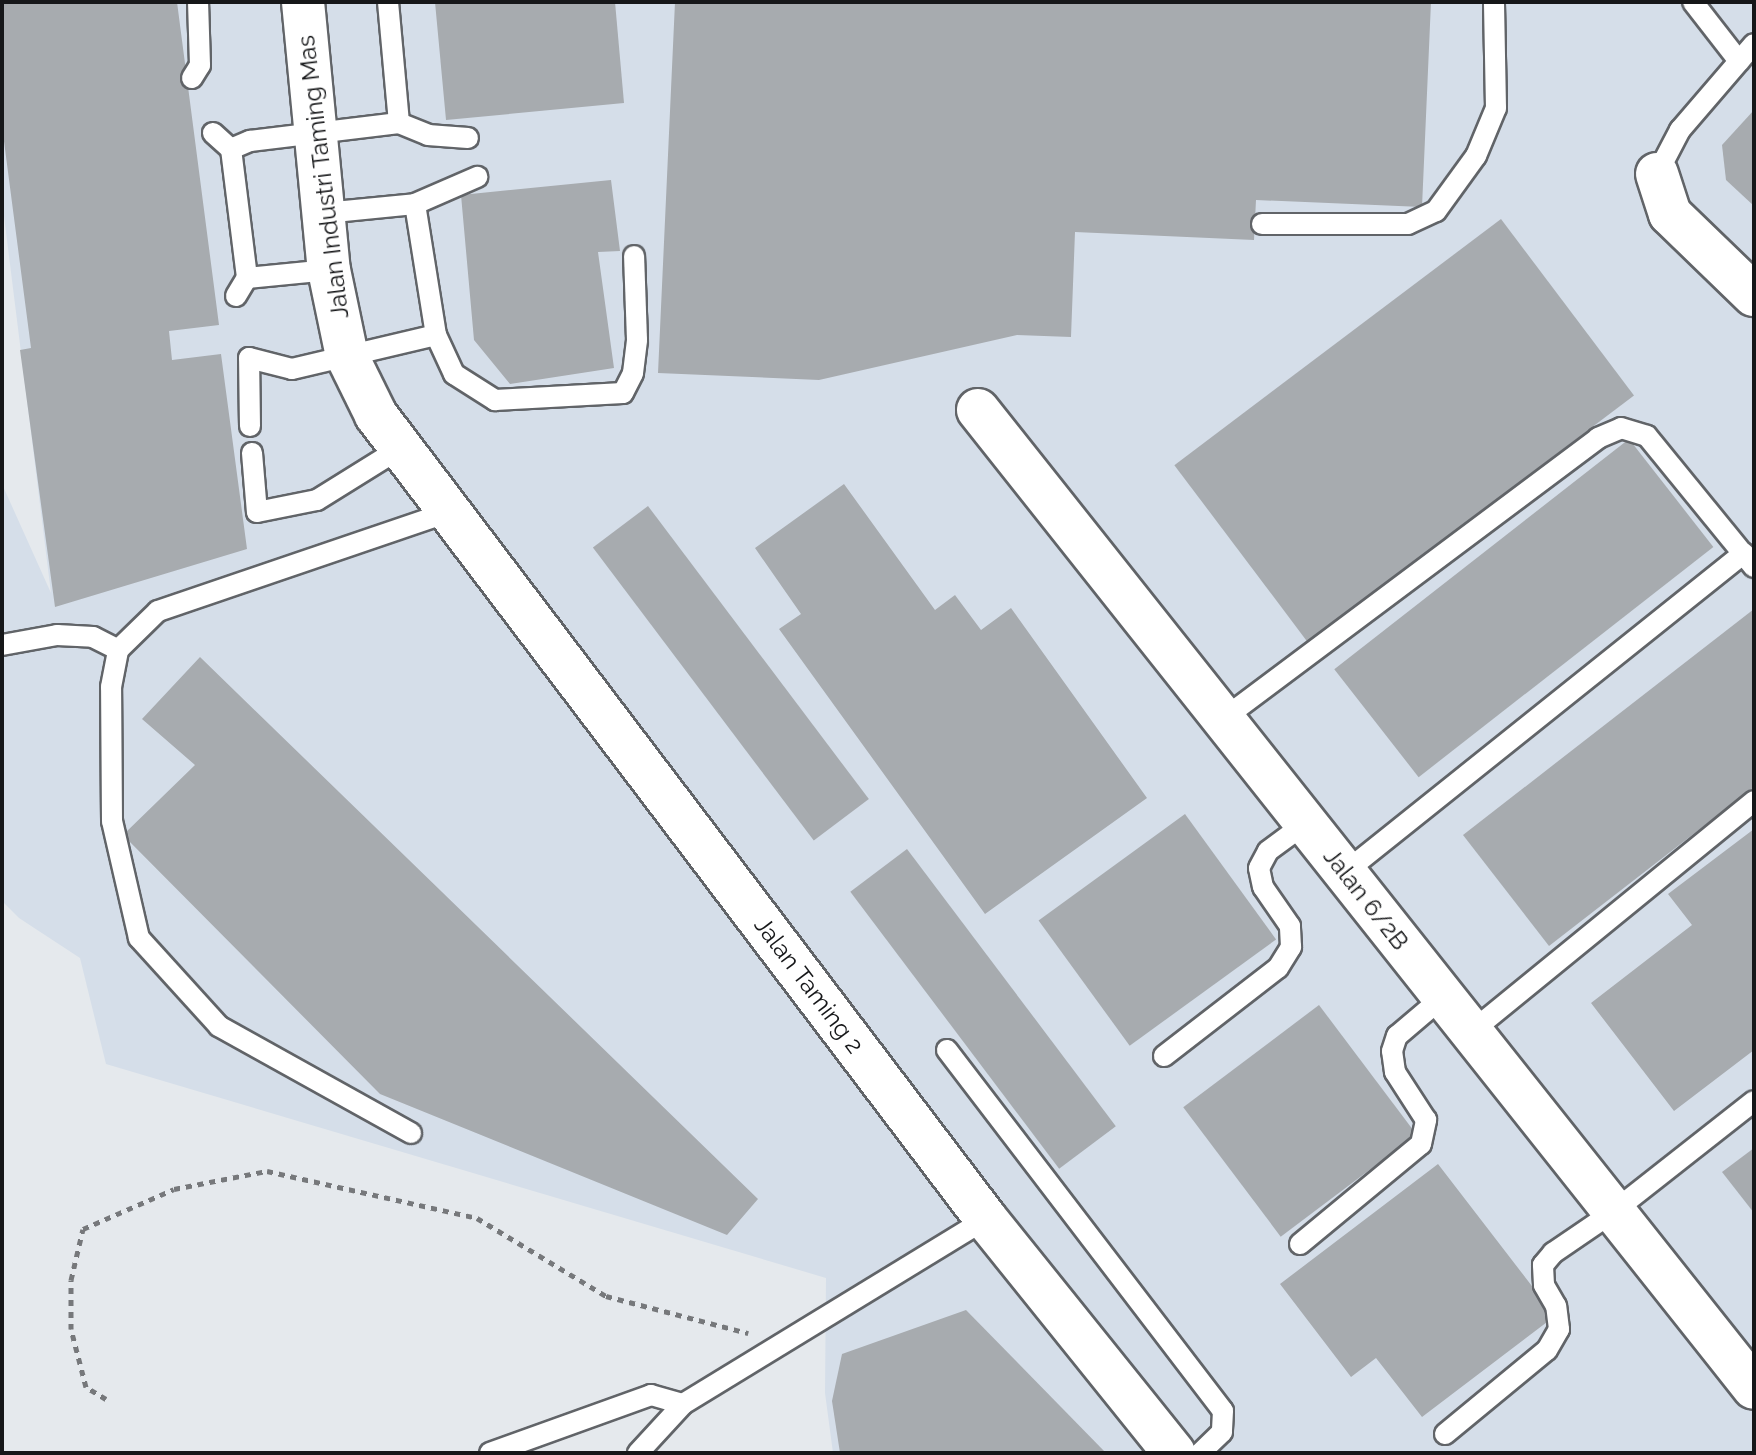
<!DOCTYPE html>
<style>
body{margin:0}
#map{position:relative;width:1756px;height:1455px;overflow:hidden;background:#e5e9ed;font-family:Raleway,sans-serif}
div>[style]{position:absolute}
.built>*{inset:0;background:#d5dee9}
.building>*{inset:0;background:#a7abaf;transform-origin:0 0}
.path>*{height:5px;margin-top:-2.5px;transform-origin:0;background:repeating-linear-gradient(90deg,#76787b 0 6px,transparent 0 12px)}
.roads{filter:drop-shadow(2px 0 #616468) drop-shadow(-2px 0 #616468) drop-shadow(0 2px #616468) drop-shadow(0 -2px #616468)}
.service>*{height:20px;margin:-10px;padding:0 10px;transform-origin:10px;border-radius:10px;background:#fff}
.minor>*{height:42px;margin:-21px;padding:0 21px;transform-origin:21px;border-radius:21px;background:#fff}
span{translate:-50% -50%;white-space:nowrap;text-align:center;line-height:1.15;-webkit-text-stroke:6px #fff;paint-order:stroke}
.street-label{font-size:24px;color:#161719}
.frame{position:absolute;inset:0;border:4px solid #161719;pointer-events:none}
</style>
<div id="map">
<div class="built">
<i style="clip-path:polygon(2px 2px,1754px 2px,1754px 1453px,833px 1453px,825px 1393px,826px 1278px,106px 1064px,80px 958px,19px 918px,2px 901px,2px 484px,51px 593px,2px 200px)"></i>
</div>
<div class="building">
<i style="clip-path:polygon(2px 2px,177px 2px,219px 325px,169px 331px,172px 360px,221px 354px,247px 549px,55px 607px,20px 350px,31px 348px,2px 126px)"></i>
<i style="clip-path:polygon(435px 2px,615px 2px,624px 103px,446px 120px)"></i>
<i style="clip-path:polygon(675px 2px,1431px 2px,1422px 207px,1256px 200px,1254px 240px,1075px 232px,1071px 337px,1017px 335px,819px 380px,658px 373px)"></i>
<i style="clip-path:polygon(1754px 110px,1754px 206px,1726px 180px,1722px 145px)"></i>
<i style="clip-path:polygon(611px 180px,620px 251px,598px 252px,614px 368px,510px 384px,474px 340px,461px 195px)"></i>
<i style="left:1501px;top:219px;width:221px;height:409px;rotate:53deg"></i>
<i style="left:1629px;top:439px;width:137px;height:374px;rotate:52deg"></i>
<i style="clip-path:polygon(844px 484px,935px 610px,955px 595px,981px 630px,1011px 608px,1147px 798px,985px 914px,779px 629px,801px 614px,755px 548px)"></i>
<i style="left:648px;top:506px;width:367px;height:69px;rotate:53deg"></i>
<i style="clip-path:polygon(1754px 609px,1754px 787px,1549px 946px,1463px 835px)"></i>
<i style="clip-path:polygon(200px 657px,758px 1199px,727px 1235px,380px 1094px,123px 835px,195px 765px,142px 719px)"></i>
<i style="left:1185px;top:814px;width:155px;height:181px;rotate:54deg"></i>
<i style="clip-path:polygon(1754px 829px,1754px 1050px,1674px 1111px,1591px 1003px,1692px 925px,1668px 894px)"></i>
<i style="left:907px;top:849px;width:347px;height:71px;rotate:53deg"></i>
<i style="left:1319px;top:1005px;width:162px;height:170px;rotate:53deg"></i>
<i style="clip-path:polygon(1754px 1148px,1754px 1213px,1722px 1172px)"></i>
<i style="clip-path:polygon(1438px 1164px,1555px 1316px,1422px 1417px,1376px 1358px,1351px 1377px,1280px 1284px)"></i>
<i style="clip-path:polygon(966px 1310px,1106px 1453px,840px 1453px,832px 1401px,842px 1354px)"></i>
</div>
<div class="path">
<i style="left:106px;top:1399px;width:23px;rotate:-149deg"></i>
<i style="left:86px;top:1387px;width:60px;rotate:-104.5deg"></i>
<i style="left:71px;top:1329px;width:49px;rotate:-90deg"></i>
<i style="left:71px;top:1280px;width:52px;rotate:-76.8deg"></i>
<i style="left:83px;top:1229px;width:99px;rotate:-23.7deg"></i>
<i style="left:174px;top:1189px;width:95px;rotate:-11deg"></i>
<i style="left:267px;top:1171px;width:215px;rotate:12.6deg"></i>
<i style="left:477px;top:1218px;width:151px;rotate:31.2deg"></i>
<i style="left:606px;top:1296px;width:147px;rotate:14.6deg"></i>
</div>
<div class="roads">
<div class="service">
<i style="left:388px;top:2px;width:121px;rotate:84.8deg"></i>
<i style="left:1693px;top:2px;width:75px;rotate:52.1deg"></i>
<i style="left:192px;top:78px;width:15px;rotate:-58deg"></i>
<i style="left:200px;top:65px;width:63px;rotate:-91.8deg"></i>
<i style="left:213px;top:133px;width:24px;rotate:42deg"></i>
<i style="left:231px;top:149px;width:130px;rotate:82.9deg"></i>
<i style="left:231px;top:149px;width:21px;rotate:-23deg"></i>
<i style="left:250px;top:141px;width:150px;rotate:-6.9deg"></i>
<i style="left:399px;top:123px;width:31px;rotate:22deg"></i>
<i style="left:428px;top:135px;width:40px;rotate:4.3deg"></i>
<i style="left:1657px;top:174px;width:50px;rotate:-62.4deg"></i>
<i style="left:1680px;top:130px;width:113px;rotate:-49.3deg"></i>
<i style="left:415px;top:204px;width:133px;rotate:80.9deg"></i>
<i style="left:436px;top:335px;width:43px;rotate:65.2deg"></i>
<i style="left:454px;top:374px;width:49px;rotate:32.4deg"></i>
<i style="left:495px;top:400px;width:128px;rotate:-3.1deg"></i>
<i style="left:623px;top:393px;width:22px;rotate:-63deg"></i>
<i style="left:633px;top:373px;width:33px;rotate:-83deg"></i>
<i style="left:637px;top:340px;width:84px;rotate:-92deg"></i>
<i style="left:324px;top:213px;width:91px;rotate:-5.6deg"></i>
<i style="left:415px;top:204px;width:68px;rotate:-23.5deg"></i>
<i style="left:1262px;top:224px;width:146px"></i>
<i style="left:1408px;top:224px;width:31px;rotate:-25deg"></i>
<i style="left:1436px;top:211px;width:68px;rotate:-54deg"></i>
<i style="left:1476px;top:156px;width:52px;rotate:-67.4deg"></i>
<i style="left:1496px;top:108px;width:106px;rotate:-91.1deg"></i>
<i style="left:236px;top:296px;width:21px;rotate:-59deg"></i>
<i style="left:247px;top:278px;width:82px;rotate:-5.6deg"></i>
<i style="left:250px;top:426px;width:68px;rotate:-90.8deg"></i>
<i style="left:249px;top:358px;width:44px;rotate:14.3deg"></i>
<i style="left:292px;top:369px;width:148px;rotate:-13.3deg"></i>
<i style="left:252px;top:453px;width:59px;rotate:85.2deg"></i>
<i style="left:257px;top:512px;width:61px;rotate:-11.3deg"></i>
<i style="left:317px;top:500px;width:97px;rotate:-31.9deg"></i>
<i style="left:2px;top:645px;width:56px;rotate:-10.3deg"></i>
<i style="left:57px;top:635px;width:36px;rotate:3deg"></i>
<i style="left:93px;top:637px;width:28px;rotate:27deg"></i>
<i style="left:1223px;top:719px;width:469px;rotate:-36.8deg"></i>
<i style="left:1598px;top:438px;width:25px;rotate:-23deg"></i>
<i style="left:1621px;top:428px;width:27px;rotate:17deg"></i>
<i style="left:1647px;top:436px;width:169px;rotate:50.8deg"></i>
<i style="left:1344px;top:873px;width:512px;rotate:-38.66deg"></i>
<i style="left:1471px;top:1032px;width:365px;rotate:-39.2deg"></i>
<i style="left:947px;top:1050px;width:454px;rotate:52.6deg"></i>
<i style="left:1223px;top:1411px;width:21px;rotate:93deg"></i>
<i style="left:1222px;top:1432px;width:30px;rotate:136deg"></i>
<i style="left:1164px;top:1056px;width:144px;rotate:-37.7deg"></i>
<i style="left:1278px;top:968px;width:25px;rotate:-58deg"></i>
<i style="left:1291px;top:947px;width:21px;rotate:-93deg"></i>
<i style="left:1290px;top:926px;width:47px;rotate:-124.7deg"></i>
<i style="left:1263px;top:887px;width:19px;rotate:-102deg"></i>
<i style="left:1259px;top:868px;width:19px;rotate:-62deg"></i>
<i style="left:1268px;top:851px;width:47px;rotate:-36.4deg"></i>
<i style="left:411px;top:1133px;width:220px;rotate:-150.9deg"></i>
<i style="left:219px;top:1026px;width:119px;rotate:-132.3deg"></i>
<i style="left:139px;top:938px;width:120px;rotate:-103deg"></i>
<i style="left:112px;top:821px;width:134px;rotate:-90.4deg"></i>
<i style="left:111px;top:687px;width:38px;rotate:-79deg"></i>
<i style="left:118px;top:650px;width:56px;rotate:-44.3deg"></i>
<i style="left:158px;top:611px;width:310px;rotate:-18.8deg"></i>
<i style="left:1300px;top:1244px;width:157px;rotate:-39.6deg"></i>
<i style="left:1421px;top:1144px;width:25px;rotate:-78deg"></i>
<i style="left:1426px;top:1120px;width:57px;rotate:-122.9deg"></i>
<i style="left:1395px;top:1072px;width:21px;rotate:-98deg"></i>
<i style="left:1392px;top:1051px;width:16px;rotate:-72deg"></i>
<i style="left:1397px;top:1036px;width:60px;rotate:-40.3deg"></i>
<i style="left:1445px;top:1434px;width:132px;rotate:-39.5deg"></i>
<i style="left:1547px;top:1350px;width:24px;rotate:-60deg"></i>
<i style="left:1559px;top:1329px;width:23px;rotate:-97deg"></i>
<i style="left:1556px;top:1306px;width:24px;rotate:-120deg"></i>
<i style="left:1544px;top:1285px;width:20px;rotate:-93deg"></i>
<i style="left:1543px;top:1265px;width:16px;rotate:-50deg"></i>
<i style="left:1553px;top:1253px;width:73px;rotate:-34.3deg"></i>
<i style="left:1613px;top:1212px;width:179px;rotate:-38.2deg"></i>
<i style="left:490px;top:1453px;width:171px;rotate:-19.8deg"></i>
<i style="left:651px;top:1395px;width:33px;rotate:16deg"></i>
<i style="left:638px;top:1453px;width:67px;rotate:-47.4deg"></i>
<i style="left:683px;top:1404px;width:355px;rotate:-31.4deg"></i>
</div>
<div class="minor">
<i style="left:303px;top:2px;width:269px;rotate:84.5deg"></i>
<i style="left:329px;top:270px;width:88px;rotate:78.2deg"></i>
<i style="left:347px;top:356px;width:66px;rotate:63.8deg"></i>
<i style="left:376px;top:415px;width:1009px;rotate:52.81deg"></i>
<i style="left:986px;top:1219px;width:300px;rotate:51.2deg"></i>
<i style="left:1657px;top:174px;width:42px;rotate:72deg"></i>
<i style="left:1670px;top:214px;width:117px;rotate:44deg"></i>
<i style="left:978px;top:410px;width:1248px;rotate:51.57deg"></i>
</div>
</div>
<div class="street-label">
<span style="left:323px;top:177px;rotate:-97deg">Jalan Industri Taming Mas</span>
<span style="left:1366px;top:899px;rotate:52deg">Jalan 6/2B</span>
<span style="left:809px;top:985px;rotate:53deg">Jalan Taming 2</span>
</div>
<div class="frame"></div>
</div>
